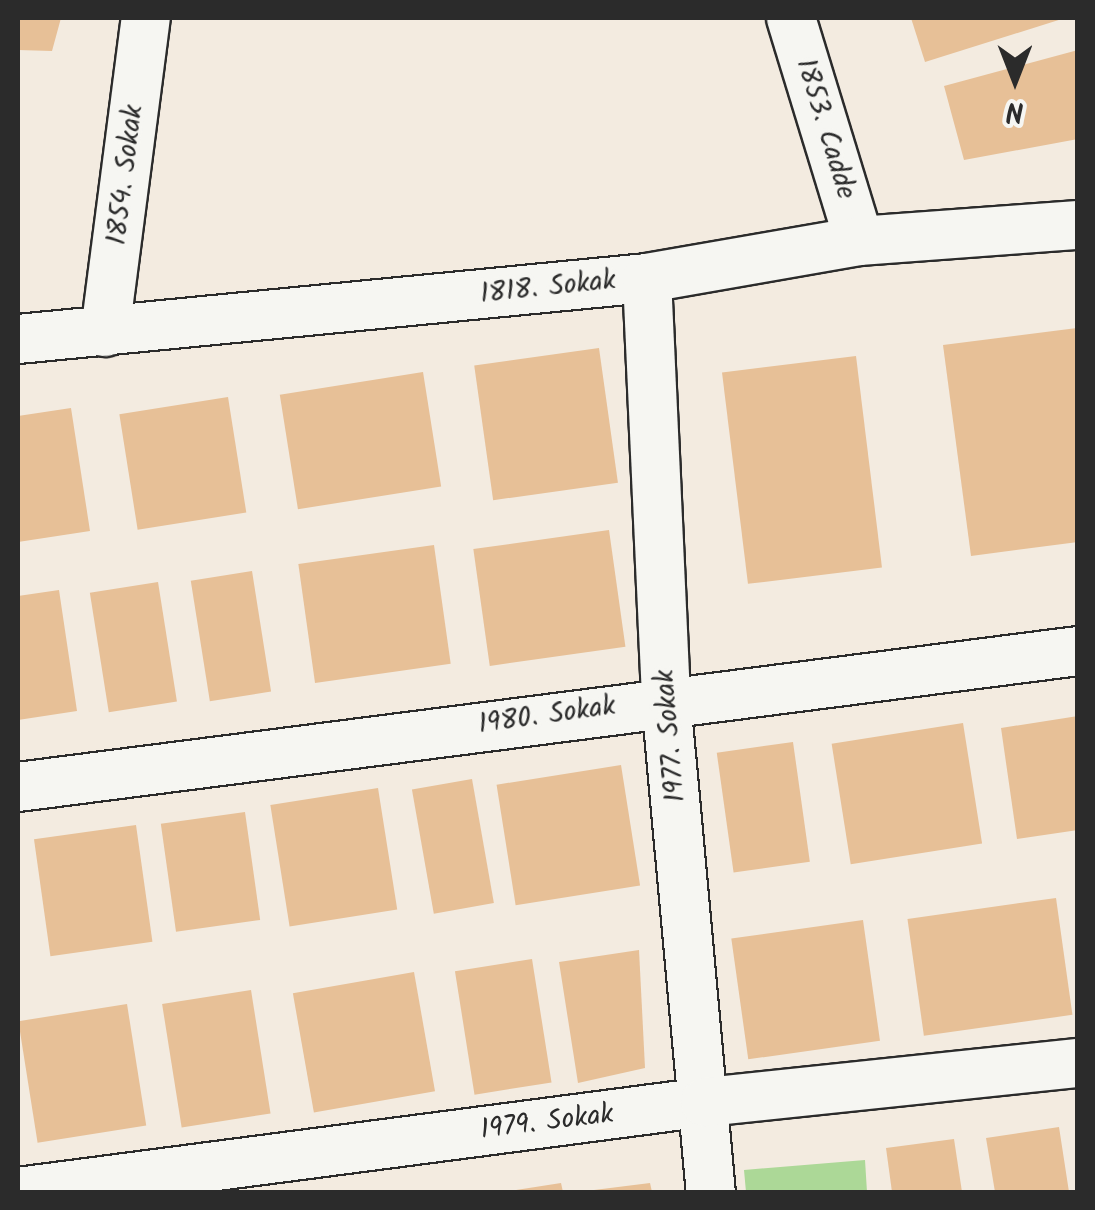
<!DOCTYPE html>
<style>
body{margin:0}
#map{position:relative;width:1095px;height:1210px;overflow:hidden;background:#f3ebe0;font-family:Kalam,sans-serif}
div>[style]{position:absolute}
.green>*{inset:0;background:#acd897}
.building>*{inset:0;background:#e7c097;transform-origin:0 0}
.roads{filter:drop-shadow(2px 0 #2b2b2b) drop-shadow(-2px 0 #2b2b2b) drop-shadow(0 2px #2b2b2b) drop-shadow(0 -2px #2b2b2b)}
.street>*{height:48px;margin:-24px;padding:0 24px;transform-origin:24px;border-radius:24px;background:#f6f6f2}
span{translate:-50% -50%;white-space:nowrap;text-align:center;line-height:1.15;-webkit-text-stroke:8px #f6f6f2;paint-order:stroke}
.street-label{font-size:28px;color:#2b2b2b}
.frame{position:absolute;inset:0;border:20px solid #2b2b2b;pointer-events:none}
.north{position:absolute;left:965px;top:30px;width:100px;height:100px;-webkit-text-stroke:8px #f6f6f2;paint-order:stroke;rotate:180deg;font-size:28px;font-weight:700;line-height:40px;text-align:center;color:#2b2b2b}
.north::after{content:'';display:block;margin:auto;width:35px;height:45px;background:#2b2b2b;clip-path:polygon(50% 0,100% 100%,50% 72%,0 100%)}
</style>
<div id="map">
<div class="green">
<i style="clip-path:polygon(865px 1160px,867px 1192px,746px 1192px,744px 1170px)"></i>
</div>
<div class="building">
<i style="clip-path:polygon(18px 18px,61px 18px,52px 51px,18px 50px)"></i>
<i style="clip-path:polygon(911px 18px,1065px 18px,925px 62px)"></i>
<i style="clip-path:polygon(1078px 50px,1078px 139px,964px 160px,944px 86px)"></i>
<i style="clip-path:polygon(1077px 328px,1078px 542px,971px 556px,943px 345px)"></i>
<i style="left:599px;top:348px;width:136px;height:126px;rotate:82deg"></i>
<i style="left:856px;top:356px;width:213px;height:135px;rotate:83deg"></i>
<i style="left:423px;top:372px;width:116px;height:145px;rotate:81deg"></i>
<i style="left:228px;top:397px;width:117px;height:110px;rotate:81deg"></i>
<i style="clip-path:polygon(71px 408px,90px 531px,18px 542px,18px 416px)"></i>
<i style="left:609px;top:530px;width:118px;height:137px;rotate:82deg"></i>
<i style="left:434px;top:545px;width:120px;height:137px;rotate:82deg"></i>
<i style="left:252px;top:571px;width:122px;height:62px;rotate:81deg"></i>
<i style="left:158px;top:582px;width:121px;height:69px;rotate:81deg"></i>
<i style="clip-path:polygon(59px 590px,77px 711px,18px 720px,18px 596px)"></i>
<i style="clip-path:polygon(1078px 716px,1078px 830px,1017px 839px,1001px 728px)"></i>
<i style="left:963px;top:723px;width:122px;height:133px;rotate:81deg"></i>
<i style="left:793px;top:742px;width:121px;height:77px;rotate:82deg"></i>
<i style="left:621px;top:765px;width:122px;height:126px;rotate:81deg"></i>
<i style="left:472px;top:779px;width:126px;height:61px;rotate:80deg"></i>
<i style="left:378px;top:788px;width:123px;height:109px;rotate:81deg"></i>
<i style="left:245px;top:812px;width:109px;height:85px;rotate:82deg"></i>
<i style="left:136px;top:825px;width:118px;height:103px;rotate:82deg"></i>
<i style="left:1056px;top:898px;width:118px;height:150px;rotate:82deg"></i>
<i style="left:863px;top:920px;width:122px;height:133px;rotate:82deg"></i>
<i style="clip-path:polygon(639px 950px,645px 1068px,578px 1083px,559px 962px)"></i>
<i style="left:532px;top:959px;width:125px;height:78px;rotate:81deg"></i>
<i style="left:414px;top:972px;width:121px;height:123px;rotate:80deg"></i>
<i style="left:251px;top:990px;width:125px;height:90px;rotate:81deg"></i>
<i style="left:127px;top:1004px;width:123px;height:110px;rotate:81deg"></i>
<i style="clip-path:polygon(1059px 1127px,1069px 1192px,995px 1192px,986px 1138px)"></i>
<i style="clip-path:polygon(954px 1139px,962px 1192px,892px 1192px,886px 1148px)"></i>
<i style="clip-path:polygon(561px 1183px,563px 1192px,516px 1192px,516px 1190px)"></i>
<i style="clip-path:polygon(650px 1183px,652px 1192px,594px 1192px,594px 1190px)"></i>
</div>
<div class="roads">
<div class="street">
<i style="left:791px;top:18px;width:233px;rotate:73deg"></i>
<i style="left:647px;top:278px;width:422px;rotate:87.4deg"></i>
<i style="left:666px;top:700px;width:494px;rotate:84.8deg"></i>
<i style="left:105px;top:332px;width:317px;rotate:-82.6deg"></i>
<i style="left:18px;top:339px;width:632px;rotate:-5.54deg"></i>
<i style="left:647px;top:278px;width:215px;rotate:-9.9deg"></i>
<i style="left:859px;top:241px;width:220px;rotate:-4.2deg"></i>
<i style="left:18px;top:787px;width:1069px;rotate:-7.31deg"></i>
<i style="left:18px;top:1192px;width:693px;rotate:-7.46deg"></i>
<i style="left:705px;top:1102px;width:375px;rotate:-6deg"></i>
</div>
</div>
<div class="street-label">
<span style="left:825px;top:129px;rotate:73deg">1853. Cadde</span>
<span style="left:126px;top:175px;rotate:-83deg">1854. Sokak</span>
<span style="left:548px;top:288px;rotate:-6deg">1818. Sokak</span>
<span style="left:547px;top:716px;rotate:-8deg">1980. Sokak</span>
<span style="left:671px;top:736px;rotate:-95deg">1977. Sokak</span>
<span style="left:547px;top:1123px;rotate:-7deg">1979. Sokak</span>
</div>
<div class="frame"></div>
<div class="north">N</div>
</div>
